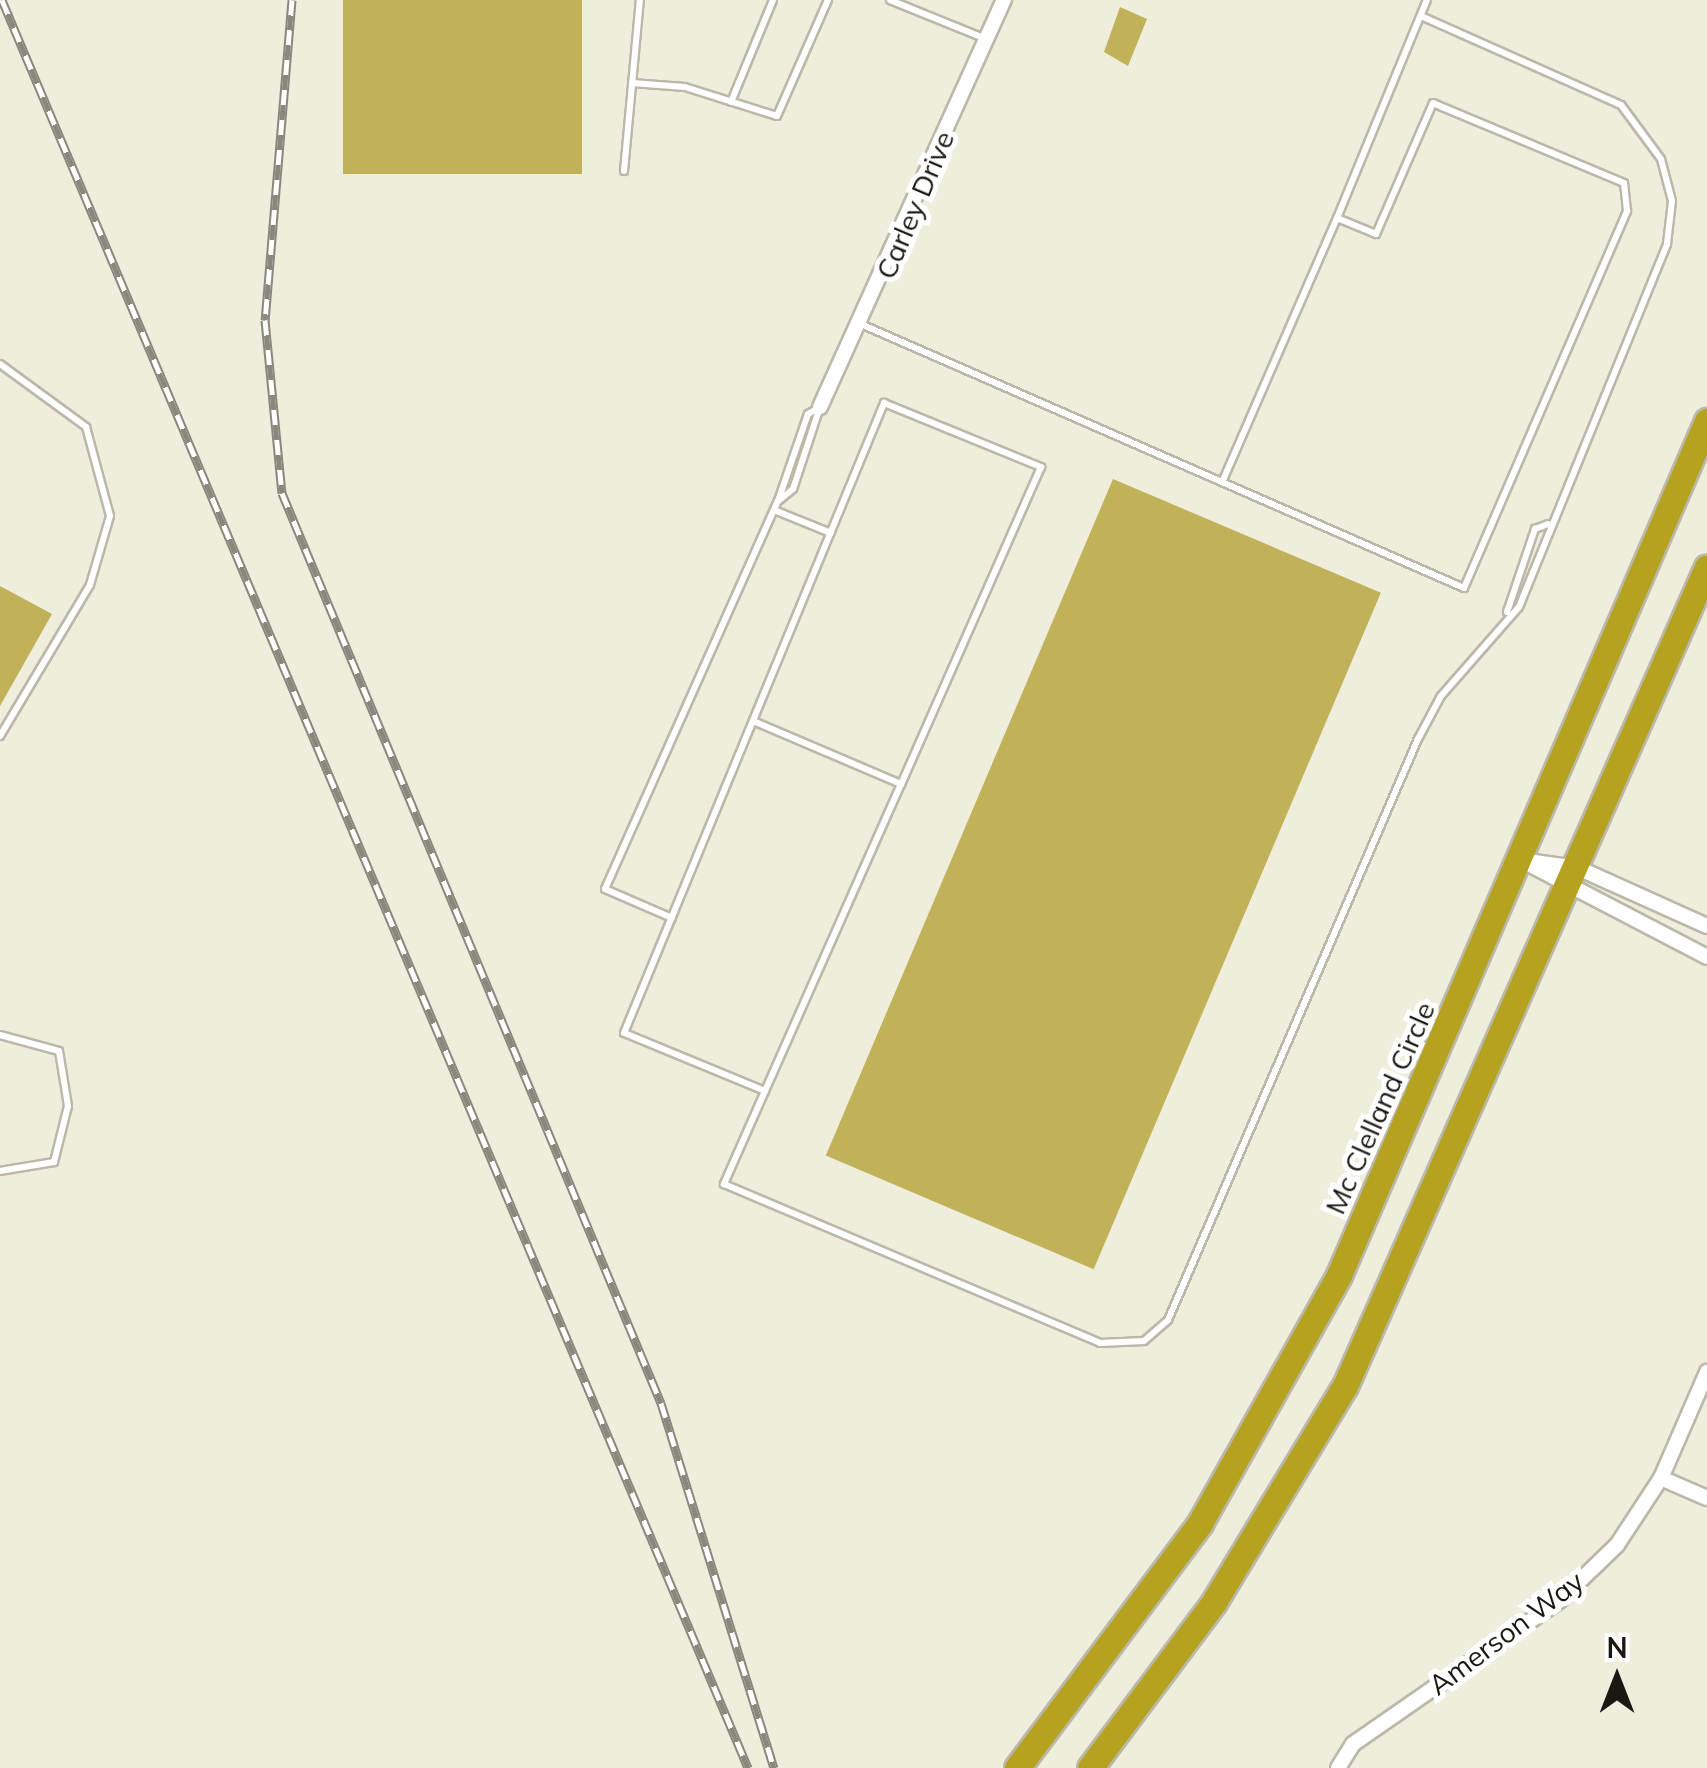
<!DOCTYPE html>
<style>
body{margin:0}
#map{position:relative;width:1707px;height:1768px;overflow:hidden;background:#efeddc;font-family:Mulish,sans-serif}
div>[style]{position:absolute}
.building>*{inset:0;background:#c1b25a;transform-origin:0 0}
.roads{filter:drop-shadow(2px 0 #bbb8a9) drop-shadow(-2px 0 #bbb8a9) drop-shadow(0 2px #bbb8a9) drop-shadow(0 -2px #bbb8a9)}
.lane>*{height:6px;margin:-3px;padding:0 3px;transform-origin:3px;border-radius:3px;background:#fff}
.street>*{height:14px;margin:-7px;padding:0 7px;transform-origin:7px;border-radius:7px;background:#fff}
.highway>*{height:25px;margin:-12.5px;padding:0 12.5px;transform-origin:12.5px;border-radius:12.5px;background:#b5a21f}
.rail>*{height:9px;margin-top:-4.5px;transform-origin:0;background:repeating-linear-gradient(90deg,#fff 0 15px,#8a887d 0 30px);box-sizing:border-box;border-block:2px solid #8a887d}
span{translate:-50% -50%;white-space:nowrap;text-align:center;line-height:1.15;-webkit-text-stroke:10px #fff;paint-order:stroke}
.street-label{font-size:28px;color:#191813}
.north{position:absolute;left:1567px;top:1628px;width:100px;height:100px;-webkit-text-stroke:8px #fff;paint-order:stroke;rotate:0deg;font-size:28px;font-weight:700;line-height:40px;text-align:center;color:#191813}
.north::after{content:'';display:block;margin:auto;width:35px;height:45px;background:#191813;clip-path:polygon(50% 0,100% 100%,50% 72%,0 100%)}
</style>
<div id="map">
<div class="building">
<i style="left:343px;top:0;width:239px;height:174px"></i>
<i style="clip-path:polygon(1120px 7px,1147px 19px,1128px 66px,1104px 52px)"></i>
<i style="left:1113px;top:479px;width:291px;height:735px;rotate:23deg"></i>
<i style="clip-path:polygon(0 586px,52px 614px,0 706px)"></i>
</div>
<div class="roads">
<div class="lane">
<i style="left:890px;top:0;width:104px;rotate:22.1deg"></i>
<i style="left:632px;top:83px;width:53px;rotate:4.3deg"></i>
<i style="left:685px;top:87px;width:96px;rotate:17.5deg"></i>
<i style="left:777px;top:116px;width:127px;rotate:-66.3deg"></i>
<i style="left:731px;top:102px;width:110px;rotate:-67.6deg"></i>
<i style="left:624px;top:171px;width:172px;rotate:-84.7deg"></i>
<i style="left:1337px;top:218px;width:236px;rotate:-67.6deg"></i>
<i style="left:863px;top:325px;width:656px;rotate:23.63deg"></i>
<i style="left:1464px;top:588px;width:411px;rotate:-66.6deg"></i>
<i style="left:1627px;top:211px;width:28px;rotate:-96deg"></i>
<i style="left:1624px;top:183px;width:207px;rotate:-157.3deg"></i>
<i style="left:1433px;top:103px;width:143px;rotate:113.5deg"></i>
<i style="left:1376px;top:234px;width:42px;rotate:-157.7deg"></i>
<i style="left:1337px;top:218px;width:288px;rotate:113.5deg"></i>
<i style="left:0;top:364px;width:107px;rotate:36.2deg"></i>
<i style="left:86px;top:427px;width:92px;rotate:74.9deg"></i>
<i style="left:110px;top:516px;width:72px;rotate:106.2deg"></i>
<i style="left:90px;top:585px;width:176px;rotate:120.8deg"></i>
<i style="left:820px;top:407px;width:86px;rotate:108.2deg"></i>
<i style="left:793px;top:489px;width:19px;rotate:141deg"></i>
<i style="left:778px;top:501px;width:92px;rotate:-71deg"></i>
<i style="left:808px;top:414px;width:14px;rotate:-30deg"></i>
<i style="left:774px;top:510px;width:61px;rotate:22deg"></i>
<i style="left:1507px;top:612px;width:88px;rotate:-71.4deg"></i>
<i style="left:1535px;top:529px;width:14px;rotate:-21deg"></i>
<i style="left:753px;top:721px;width:161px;rotate:23.1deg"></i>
<i style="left:672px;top:918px;width:73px;rotate:-156.6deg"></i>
<i style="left:605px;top:889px;width:425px;rotate:-66deg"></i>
<i style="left:0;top:1035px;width:61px;rotate:15.2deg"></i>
<i style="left:59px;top:1051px;width:56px;rotate:80.7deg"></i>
<i style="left:68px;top:1106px;width:58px;rotate:104deg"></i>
<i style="left:54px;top:1162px;width:55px;rotate:170.5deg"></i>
<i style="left:765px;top:1091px;width:152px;rotate:-157.6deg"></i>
<i style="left:624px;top:1033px;width:682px;rotate:-67.57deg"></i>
<i style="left:884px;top:403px;width:170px;rotate:22.2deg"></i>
<i style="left:1041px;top:467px;width:347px;rotate:113.8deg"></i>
<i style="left:901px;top:784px;width:336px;rotate:113.9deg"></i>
<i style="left:765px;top:1091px;width:102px;rotate:113.8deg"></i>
<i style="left:724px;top:1184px;width:408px;rotate:22.9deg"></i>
<i style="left:1100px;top:1343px;width:44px;rotate:-2.6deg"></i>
<i style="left:1144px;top:1341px;width:32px;rotate:-41deg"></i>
<i style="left:1168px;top:1320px;width:633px;rotate:-66.72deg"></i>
<i style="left:1418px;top:739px;width:49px;rotate:-61.9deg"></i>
<i style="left:1441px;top:696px;width:118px;rotate:-48.8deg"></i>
<i style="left:1519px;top:607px;width:392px;rotate:-67.8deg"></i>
<i style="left:1667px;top:244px;width:43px;rotate:-83.4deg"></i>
<i style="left:1672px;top:201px;width:43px;rotate:-104.7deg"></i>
<i style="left:1661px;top:159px;width:67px;rotate:-126.5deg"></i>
<i style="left:1621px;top:105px;width:219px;rotate:-156deg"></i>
</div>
<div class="street">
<i style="left:820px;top:407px;width:447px;rotate:-65.7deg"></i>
<i style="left:1521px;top:860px;width:210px;rotate:27.5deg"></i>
<i style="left:1527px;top:861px;width:51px;rotate:7.8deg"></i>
<i style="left:1578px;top:868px;width:141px;rotate:24.2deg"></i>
<i style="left:1661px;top:1478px;width:50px;rotate:23.5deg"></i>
<i style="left:1338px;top:1768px;width:28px;rotate:-58deg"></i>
<i style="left:1353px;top:1744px;width:252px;rotate:-34.8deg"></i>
<i style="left:1560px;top:1600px;width:79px;rotate:-44deg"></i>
<i style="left:1617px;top:1545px;width:80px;rotate:-56.7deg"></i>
<i style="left:1661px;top:1478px;width:116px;rotate:-66.5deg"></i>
</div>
<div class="highway">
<i style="left:1017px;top:1768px;width:306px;rotate:-53.2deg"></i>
<i style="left:1200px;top:1523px;width:284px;rotate:-60.7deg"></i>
<i style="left:1339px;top:1275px;width:930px;rotate:-66.69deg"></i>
<i style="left:1090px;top:1768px;width:207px;rotate:-53.2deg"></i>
<i style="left:1214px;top:1602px;width:253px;rotate:-58.8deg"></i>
<i style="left:1345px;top:1386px;width:895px;rotate:-66.15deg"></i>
</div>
</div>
<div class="rail">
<i style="left:2px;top:0;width:1919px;rotate:67.12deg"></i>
<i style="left:292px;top:0;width:321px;rotate:94.8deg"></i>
<i style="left:265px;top:320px;width:174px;rotate:84.4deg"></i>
<i style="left:282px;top:493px;width:986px;rotate:67.39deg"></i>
<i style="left:661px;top:1403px;width:382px;rotate:72.8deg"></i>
</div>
<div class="street-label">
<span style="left:915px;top:205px;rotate:-67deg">Carley Drive</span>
<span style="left:1380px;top:1108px;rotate:-66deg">Mc Clelland Circle</span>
<span style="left:1506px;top:1633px;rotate:-37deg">Amerson Way</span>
</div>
<div class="north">N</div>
</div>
